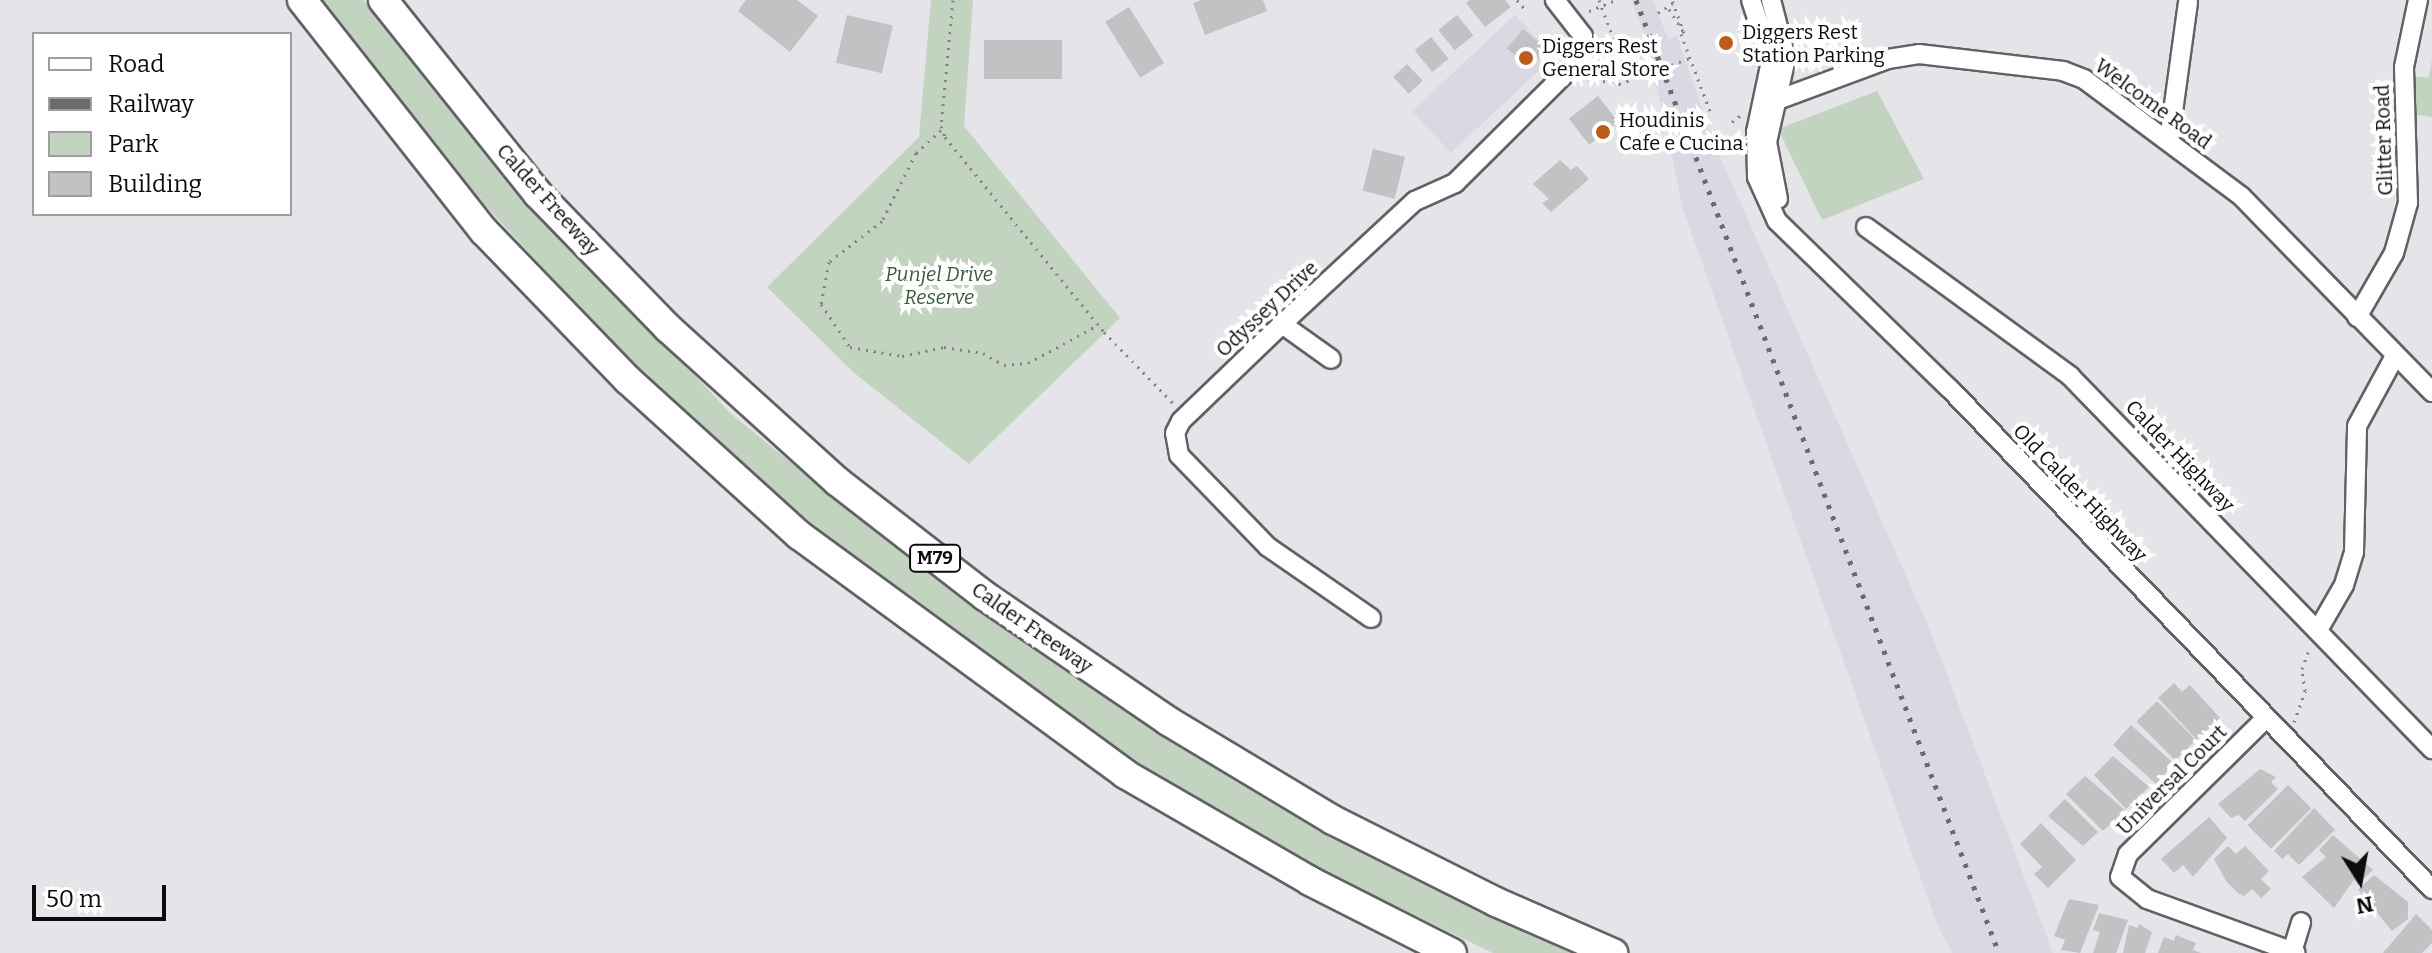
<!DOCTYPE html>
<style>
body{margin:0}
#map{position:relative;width:2432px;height:953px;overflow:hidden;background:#e5e4e8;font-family:Bitter,serif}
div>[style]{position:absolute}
.built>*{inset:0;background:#d9d8e3;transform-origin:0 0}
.green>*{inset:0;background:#c2d3c0}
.building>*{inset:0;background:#c2c2c5;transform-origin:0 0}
.path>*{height:3px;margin-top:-1.5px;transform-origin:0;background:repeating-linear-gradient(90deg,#838285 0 2px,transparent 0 8px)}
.roads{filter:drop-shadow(2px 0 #626165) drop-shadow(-2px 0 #626165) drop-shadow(0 2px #626165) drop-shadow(0 -2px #626165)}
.minor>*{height:18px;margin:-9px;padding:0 9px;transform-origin:9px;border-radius:9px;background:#fff}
.highway>*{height:28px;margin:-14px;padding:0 14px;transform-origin:14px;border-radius:14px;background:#fff}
.rail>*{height:5px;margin-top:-2.5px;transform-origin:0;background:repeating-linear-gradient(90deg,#6b6b6d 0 4px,transparent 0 12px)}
.dots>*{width:22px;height:22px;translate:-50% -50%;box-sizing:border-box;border:4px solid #fff;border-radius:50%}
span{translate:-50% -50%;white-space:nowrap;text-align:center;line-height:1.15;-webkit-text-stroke:8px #fff;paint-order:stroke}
.shield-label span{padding:2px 6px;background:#fff;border:2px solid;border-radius:6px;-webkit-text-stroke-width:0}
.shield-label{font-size:18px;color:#0c0c0d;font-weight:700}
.poi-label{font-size:20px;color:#0c0c0d}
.left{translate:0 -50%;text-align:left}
.street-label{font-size:20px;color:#0c0c0d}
.park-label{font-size:20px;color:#385a36;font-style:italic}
.legend{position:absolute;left:32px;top:32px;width:260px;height:184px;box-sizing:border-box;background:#fff;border:2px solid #9e9e9e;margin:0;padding:10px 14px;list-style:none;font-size:24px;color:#0c0c0d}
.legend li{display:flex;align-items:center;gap:16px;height:40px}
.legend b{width:40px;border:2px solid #9e9e9e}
.north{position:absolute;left:2320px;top:841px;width:80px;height:80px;-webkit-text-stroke:6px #fff;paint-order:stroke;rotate:169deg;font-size:22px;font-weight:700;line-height:32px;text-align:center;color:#0c0c0d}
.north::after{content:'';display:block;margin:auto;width:28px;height:36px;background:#0c0c0d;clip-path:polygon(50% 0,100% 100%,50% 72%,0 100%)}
.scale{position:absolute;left:32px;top:885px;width:134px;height:36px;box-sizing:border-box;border:4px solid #0c0c0d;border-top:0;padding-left:10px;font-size:24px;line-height:28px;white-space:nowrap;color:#0c0c0d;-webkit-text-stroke:6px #fff;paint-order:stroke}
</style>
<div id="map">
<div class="built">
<i style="clip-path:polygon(1631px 0,1653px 0,1668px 39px,1677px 36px,1713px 141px,1930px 630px,2053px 953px,1952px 953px,1937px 924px,1683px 209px,1658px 90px,1637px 51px,1649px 46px)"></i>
<i style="left:1515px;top:15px;width:57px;height:141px;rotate:47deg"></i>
</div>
<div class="green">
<i style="clip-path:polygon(317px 0,363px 0,501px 167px,730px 413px,925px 571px,1118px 707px,1274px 799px,1587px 953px,1493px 953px,1294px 857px,1088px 734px,934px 624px,762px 482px,635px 367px,470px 189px,381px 85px)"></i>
<i style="clip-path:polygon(931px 0,973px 0,964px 126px,1120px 318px,969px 464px,853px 372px,767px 287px,919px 137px)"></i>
<i style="clip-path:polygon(2432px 59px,2432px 117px,2413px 114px,2413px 76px,2429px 78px)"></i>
<i style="clip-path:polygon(1877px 91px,1924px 179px,1822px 220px,1778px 129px)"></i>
</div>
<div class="building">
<i style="clip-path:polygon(746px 0,797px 0,818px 16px,790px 52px,738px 11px)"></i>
<i style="clip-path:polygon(1201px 0,1263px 0,1267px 11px,1205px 35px,1193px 3px)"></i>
<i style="clip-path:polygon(1470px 0,1505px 0,1511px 7px,1485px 27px,1466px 3px)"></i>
<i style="left:1129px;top:7px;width:66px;height:28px;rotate:58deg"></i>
<i style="left:847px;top:15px;width:47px;height:49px;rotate:13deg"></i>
<i style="left:1457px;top:15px;width:26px;height:24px;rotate:51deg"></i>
<i style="left:1523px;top:29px;width:30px;height:25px;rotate:40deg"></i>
<i style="left:1431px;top:37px;width:28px;height:21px;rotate:51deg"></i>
<i style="left:1062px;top:40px;width:39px;height:78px;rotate:90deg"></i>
<i style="left:1407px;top:64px;width:23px;height:19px;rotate:47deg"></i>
<i style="left:1598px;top:96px;width:33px;height:37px;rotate:52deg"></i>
<i style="left:1373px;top:149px;width:33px;height:43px;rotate:14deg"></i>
<i style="clip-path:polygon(1560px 160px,1571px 170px,1577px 166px,1589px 179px,1551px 212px,1542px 203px,1549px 199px,1533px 184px)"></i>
<i style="clip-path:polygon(2174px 683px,2182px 692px,2190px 685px,2220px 718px,2197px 740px,2158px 698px)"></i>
<i style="left:2157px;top:701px;width:55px;height:29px;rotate:45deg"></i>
<i style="left:2131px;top:725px;width:58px;height:27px;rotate:42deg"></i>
<i style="clip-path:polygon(2113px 756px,2149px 787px,2126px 809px,2094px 775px)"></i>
<i style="clip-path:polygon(2260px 769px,2276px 777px,2271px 782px,2278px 789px,2245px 821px,2239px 815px,2231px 818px,2218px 804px)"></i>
<i style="clip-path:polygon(2085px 776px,2125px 810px,2103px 831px,2066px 794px)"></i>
<i style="left:2288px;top:785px;width:33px;height:57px;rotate:45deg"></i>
<i style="clip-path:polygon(2065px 799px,2098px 832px,2083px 846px,2048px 816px)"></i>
<i style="clip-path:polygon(2314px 808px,2335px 830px,2299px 865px,2288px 854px,2282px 859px,2274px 851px)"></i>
<i style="clip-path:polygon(2209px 817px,2227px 838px,2193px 877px,2183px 865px,2174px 873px,2161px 859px)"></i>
<i style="clip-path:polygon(2041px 823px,2076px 860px,2048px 888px,2034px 874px,2042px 867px,2020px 844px)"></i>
<i style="clip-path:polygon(2333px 835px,2373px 870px,2358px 884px,2354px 880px,2334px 908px,2302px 877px,2326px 857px,2319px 850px)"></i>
<i style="clip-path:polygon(2228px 846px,2236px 854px,2245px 846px,2269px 871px,2261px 879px,2271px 889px,2261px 898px,2252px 889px,2244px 896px,2239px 894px,2226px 881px,2214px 859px)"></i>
<i style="clip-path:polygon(2374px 875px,2408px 902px,2408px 919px,2392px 931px,2358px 890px)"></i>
<i style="clip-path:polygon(2069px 899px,2099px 905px,2080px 953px,2061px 950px,2065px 940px,2054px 936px)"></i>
<i style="clip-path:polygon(2099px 913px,2128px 920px,2116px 953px,2093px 953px,2100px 932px,2093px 930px)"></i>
<i style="clip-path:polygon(2416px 914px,2432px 930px,2432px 943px,2422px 953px,2383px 953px)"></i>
<i style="clip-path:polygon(2139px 924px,2152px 932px,2145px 953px,2123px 953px,2129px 925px,2137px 928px)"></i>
<i style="clip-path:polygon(2176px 935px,2196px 943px,2193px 950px,2201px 953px,2158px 953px,2164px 937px,2174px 941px)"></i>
</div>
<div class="path">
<i style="left:953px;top:0;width:127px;rotate:95.4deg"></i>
<i style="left:941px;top:126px;width:12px;rotate:70deg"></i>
<i style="left:945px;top:137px;width:252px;rotate:50.8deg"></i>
<i style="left:1104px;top:332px;width:102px;rotate:45.8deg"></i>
<i style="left:1517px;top:0;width:11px;rotate:49deg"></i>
<i style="left:1599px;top:0;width:43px;rotate:69.4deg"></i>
<i style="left:1669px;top:9px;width:28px;rotate:58deg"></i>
<i style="left:1684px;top:33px;width:35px;rotate:-110deg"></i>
<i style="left:1589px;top:11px;width:29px;rotate:-22deg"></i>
<i style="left:1658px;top:13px;width:18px;rotate:-34deg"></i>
<i style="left:1681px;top:34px;width:85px;rotate:69.4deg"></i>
<i style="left:1587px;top:78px;width:33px;rotate:11deg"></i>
<i style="left:1619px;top:84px;width:76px;rotate:-20.1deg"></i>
<i style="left:1732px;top:122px;width:11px;rotate:-38deg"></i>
<i style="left:941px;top:130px;width:34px;rotate:137deg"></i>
<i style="left:916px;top:153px;width:76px;rotate:116.6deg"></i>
<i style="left:882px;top:221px;width:67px;rotate:142.3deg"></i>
<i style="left:829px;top:262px;width:43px;rotate:100.8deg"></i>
<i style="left:821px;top:304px;width:52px;rotate:56deg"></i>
<i style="left:850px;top:347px;width:53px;rotate:9.8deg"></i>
<i style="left:902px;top:356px;width:43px;rotate:-12.1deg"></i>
<i style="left:944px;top:347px;width:39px;rotate:9deg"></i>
<i style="left:983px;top:353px;width:24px;rotate:30deg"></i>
<i style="left:1004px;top:365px;width:24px;rotate:-5deg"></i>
<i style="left:1028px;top:363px;width:80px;rotate:-28.5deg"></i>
<i style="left:2294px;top:722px;width:33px;rotate:-70deg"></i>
<i style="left:2305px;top:691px;width:22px;rotate:-98deg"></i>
<i style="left:2302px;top:669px;width:20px;rotate:-70deg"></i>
</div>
<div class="roads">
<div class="minor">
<i style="left:1751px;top:0;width:64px;rotate:71.8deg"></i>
<i style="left:1771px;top:61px;width:73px;rotate:101.9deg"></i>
<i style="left:1756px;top:132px;width:45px;rotate:88.7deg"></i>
<i style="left:1757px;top:177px;width:48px;rotate:65.6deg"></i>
<i style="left:1777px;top:221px;width:240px;rotate:44.2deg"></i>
<i style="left:1949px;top:388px;width:696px;rotate:46.05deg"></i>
<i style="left:1771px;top:0;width:60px;rotate:75.5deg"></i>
<i style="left:1786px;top:58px;width:86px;rotate:102.7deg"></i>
<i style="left:1767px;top:142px;width:58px;rotate:79.1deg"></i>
<i style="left:1765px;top:97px;width:15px;rotate:8deg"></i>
<i style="left:1780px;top:99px;width:115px;rotate:-20.3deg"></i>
<i style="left:1888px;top:59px;width:31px;rotate:-9deg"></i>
<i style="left:1919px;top:54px;width:145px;rotate:6.7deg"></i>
<i style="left:2063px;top:71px;width:22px;rotate:21deg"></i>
<i style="left:2084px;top:79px;width:196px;rotate:36.7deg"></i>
<i style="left:2241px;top:196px;width:274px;rotate:45.7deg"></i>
<i style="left:2169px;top:141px;width:140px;rotate:-82.2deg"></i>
<i style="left:1866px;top:227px;width:253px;rotate:36.1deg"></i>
<i style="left:2070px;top:376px;width:520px;rotate:45.86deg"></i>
<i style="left:2357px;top:317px;width:74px;rotate:-60deg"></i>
<i style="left:2394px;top:253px;width:52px;rotate:-74.4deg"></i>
<i style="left:2408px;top:203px;width:136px;rotate:-91.7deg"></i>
<i style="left:2404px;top:67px;width:68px;rotate:-78.2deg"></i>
<i style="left:1282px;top:324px;width:60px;rotate:35.5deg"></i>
<i style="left:1371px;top:618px;width:125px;rotate:-145.4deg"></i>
<i style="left:1268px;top:547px;width:128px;rotate:-134.1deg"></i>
<i style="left:1179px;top:455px;width:22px;rotate:-100deg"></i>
<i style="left:1175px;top:433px;width:13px;rotate:-63deg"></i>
<i style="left:1181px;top:421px;width:140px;rotate:-43.8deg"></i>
<i style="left:1282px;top:324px;width:181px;rotate:-42.8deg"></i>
<i style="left:1415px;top:201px;width:44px;rotate:-24.2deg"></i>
<i style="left:1455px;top:183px;width:177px;rotate:-44.8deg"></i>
<i style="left:1581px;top:58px;width:22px;rotate:-85deg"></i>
<i style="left:1583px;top:36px;width:46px;rotate:-127.9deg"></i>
<i style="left:2318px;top:630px;width:52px;rotate:-60deg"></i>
<i style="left:2344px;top:585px;width:34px;rotate:-73deg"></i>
<i style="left:2354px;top:552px;width:126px;rotate:-88.6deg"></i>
<i style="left:2357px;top:426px;width:80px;rotate:-61.5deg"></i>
<i style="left:2266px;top:718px;width:194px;rotate:135.4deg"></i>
<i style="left:2128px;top:854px;width:24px;rotate:109deg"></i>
<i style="left:2120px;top:877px;width:35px;rotate:39deg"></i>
<i style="left:2147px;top:899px;width:158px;rotate:19.9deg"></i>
<i style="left:2292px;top:952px;width:31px;rotate:-73deg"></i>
</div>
<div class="highway">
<i style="left:302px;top:0;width:294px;rotate:51.8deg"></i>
<i style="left:484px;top:231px;width:207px;rotate:46deg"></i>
<i style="left:628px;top:380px;width:231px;rotate:42.2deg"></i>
<i style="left:799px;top:535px;width:404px;rotate:36.2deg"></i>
<i style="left:1125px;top:774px;width:214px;rotate:30deg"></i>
<i style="left:1310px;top:881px;width:159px;rotate:26.9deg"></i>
<i style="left:383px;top:0;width:248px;rotate:51.4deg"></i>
<i style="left:538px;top:194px;width:187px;rotate:45.9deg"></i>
<i style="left:668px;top:328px;width:229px;rotate:42.2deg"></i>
<i style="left:838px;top:482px;width:186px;rotate:37.8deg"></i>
<i style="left:985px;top:596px;width:222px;rotate:34.3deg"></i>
<i style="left:1168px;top:721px;width:192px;rotate:31deg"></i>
<i style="left:1333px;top:820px;width:182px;rotate:26.7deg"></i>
<i style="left:1496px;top:902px;width:128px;rotate:23.6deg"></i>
</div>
</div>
<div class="rail">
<i style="left:1636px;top:0;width:1020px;rotate:69.15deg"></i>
</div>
<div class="dots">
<i style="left:1726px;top:43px;background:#bc5b1a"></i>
<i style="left:1526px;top:58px;background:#bc5b1a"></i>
<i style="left:1603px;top:132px;background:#bc5b1a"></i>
</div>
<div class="shield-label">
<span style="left:935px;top:558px">M79</span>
</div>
<div class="poi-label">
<span class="left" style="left:1742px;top:44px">Diggers Rest<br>Station Parking</span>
<span class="left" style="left:1542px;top:58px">Diggers Rest<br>General Store</span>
<span class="left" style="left:1619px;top:132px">Houdinis<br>Cafe e Cucina</span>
</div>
<div class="street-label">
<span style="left:2153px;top:104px;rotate:36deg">Welcome Road</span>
<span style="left:2384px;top:140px;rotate:-92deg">Glitter Road</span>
<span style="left:548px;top:200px;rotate:48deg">Calder Freeway</span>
<span style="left:1267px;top:309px;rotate:-43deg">Odyssey Drive</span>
<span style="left:2180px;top:456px;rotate:46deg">Calder Highway</span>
<span style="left:2080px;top:493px;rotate:46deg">Old Calder Highway</span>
<span style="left:1032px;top:628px;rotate:35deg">Calder Freeway</span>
<span style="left:2172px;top:780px;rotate:-45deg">Universal Court</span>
</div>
<div class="park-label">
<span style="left:939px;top:286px">Punjel Drive<br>Reserve</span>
</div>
<ul class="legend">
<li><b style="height:10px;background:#fff"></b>Road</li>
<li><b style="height:10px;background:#6b6b6d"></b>Railway</li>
<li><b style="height:22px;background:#c2d3c0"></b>Park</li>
<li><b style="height:22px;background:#c2c2c5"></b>Building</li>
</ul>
<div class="north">N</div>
<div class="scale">50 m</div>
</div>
